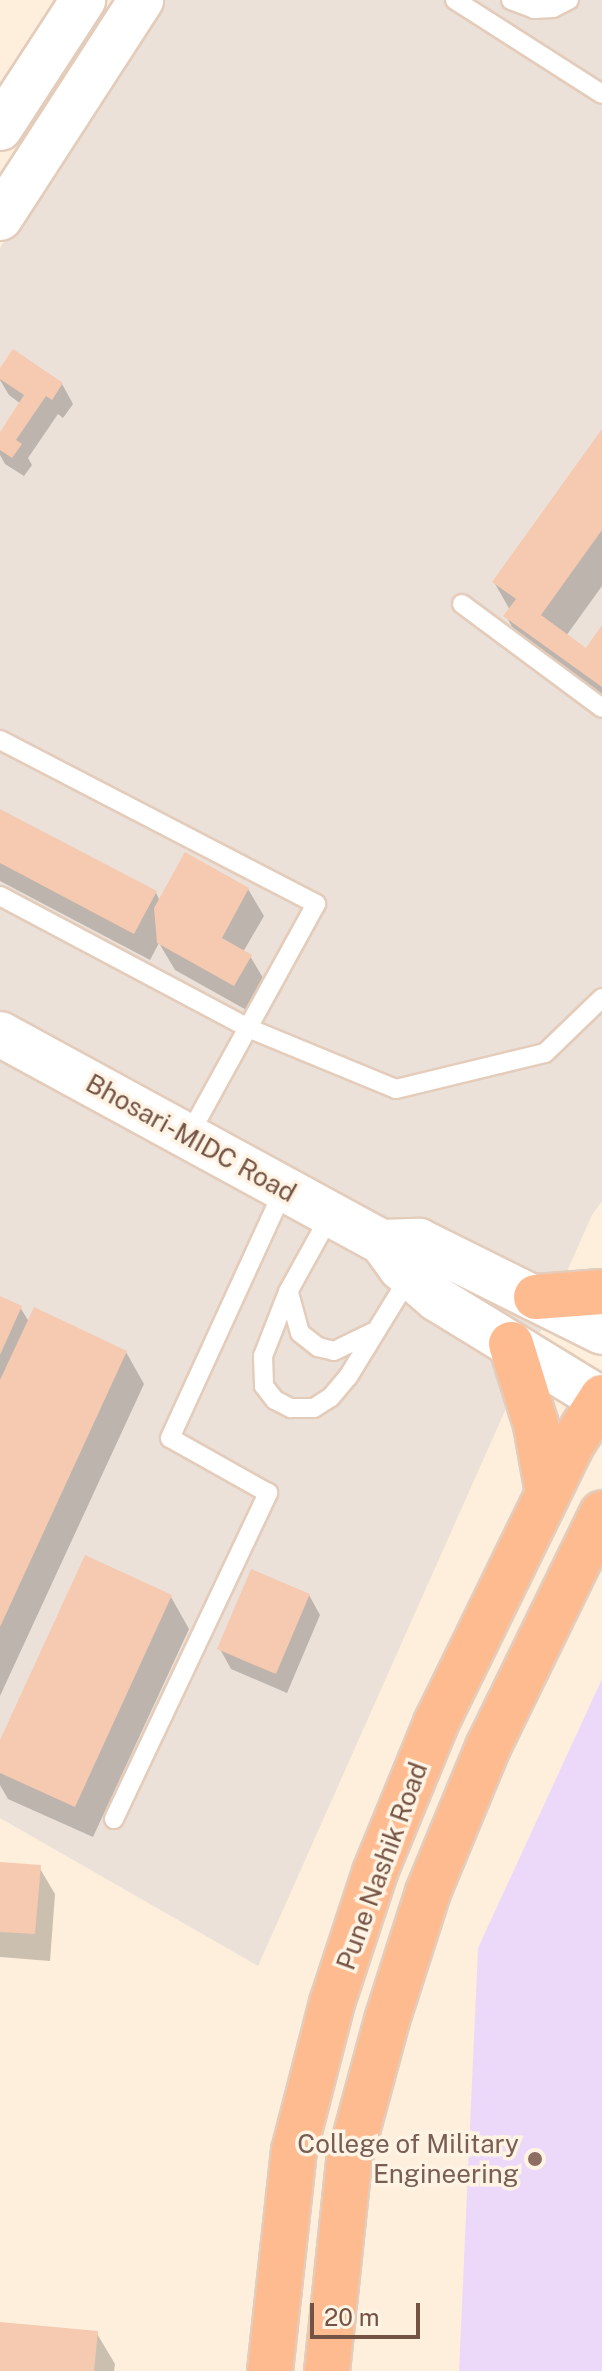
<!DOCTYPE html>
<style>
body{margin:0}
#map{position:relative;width:602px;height:2371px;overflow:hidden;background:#feefdc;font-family:"Public Sans",sans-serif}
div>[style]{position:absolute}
.industrial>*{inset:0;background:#ebe1d9}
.education>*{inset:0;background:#ecd9fa}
.shadow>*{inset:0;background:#0003}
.building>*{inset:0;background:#f6c9b1;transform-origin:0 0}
.roads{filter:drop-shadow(2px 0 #e4ccbb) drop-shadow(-2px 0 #e4ccbb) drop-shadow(0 2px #e4ccbb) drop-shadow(0 -2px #e4ccbb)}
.service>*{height:18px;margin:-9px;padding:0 9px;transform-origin:9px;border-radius:9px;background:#fff}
.tertiary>*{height:44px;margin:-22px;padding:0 22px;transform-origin:22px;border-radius:22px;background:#fff}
.trunk>*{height:44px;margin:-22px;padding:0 22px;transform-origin:22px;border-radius:22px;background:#febb90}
.dots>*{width:22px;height:22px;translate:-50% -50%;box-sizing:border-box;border:4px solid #fff3e4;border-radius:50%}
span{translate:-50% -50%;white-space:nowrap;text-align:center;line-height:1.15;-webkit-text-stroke:7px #fff3e4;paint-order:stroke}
.street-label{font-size:26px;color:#745344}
.education-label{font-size:26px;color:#785e54}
.right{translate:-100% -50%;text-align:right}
.scale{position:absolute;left:310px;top:2303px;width:110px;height:36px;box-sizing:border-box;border:4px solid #745344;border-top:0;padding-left:10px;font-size:24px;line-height:28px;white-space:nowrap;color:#745344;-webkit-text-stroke:6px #fff3e4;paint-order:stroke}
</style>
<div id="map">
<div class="industrial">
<i style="clip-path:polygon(164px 0,602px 0,602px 1201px,592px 1215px,258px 1966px,0 1818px,0 248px)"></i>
</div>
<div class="education">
<i style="clip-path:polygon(602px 1679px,602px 2371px,459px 2371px,478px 1948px)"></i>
</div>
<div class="shadow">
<i style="clip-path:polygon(0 372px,62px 384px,73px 404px,63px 418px,58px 414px,28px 458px,32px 465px,24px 476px,5px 464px,0 455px,0 435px,21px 404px,9px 395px,0 380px)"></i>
<i style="clip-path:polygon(602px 432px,602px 586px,566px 636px,586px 650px,602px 628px,602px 704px,524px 648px,506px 616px,510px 610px,494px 582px)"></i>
<i style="clip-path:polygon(0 811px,156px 893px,160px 901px,248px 889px,264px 916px,243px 952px,250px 956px,266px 983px,250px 1012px,175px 970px,159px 943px,150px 960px,0 881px)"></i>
<i style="clip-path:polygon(0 1298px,20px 1307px,29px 1322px,126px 1352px,144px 1384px,0 1696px)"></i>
<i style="clip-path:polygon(309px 1595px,320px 1615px,287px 1693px,231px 1669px,220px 1649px)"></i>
<i style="clip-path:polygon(171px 1597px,189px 1629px,93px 1837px,8px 1799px,0 1785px,0 1745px)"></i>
<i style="clip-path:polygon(0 1864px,39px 1867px,55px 1894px,50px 1961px,0 1957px)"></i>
<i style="clip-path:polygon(0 2324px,96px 2332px,115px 2364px,114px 2371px,0 2371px)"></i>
</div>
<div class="building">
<i style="clip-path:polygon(13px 349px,63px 383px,52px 400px,46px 396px,16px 440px,22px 444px,12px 458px,0 450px,0 432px,24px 395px,0 379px,0 368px)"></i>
<i style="clip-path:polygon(602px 429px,602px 530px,541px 615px,586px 648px,602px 625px,602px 687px,503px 616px,516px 599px,492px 582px)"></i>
<i style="clip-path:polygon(0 809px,157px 891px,134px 934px,0 863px)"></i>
<i style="clip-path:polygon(185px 852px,249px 888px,222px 938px,252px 955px,234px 986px,157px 943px,154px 908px)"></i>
<i style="clip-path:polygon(0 1296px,22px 1306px,0 1355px)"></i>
<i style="clip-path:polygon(34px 1307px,127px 1351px,0 1627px,0 1380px)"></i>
<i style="clip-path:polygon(85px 1555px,172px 1595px,75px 1807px,0 1773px,0 1740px)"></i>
<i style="left:251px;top:1569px;width:64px;height:87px;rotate:23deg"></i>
<i style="clip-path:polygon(0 1862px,41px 1865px,35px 1934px,0 1932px)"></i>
<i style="clip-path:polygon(0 2322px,98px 2331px,94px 2371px,0 2371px)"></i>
</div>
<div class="roads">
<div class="service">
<i style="left:455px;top:0;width:174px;rotate:32.6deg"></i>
<i style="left:511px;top:0;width:25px;rotate:21deg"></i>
<i style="left:534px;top:9px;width:19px;rotate:-3deg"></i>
<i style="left:553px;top:8px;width:18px;rotate:-27deg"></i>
<i style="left:462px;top:604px;width:174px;rotate:36.6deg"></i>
<i style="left:0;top:740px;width:356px;rotate:27.4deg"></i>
<i style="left:316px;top:904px;width:266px;rotate:118.8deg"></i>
<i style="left:0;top:896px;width:281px;rotate:28deg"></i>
<i style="left:248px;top:1028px;width:160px;rotate:22.4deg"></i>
<i style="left:396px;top:1089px;width:153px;rotate:-13.6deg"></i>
<i style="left:545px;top:1053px;width:79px;rotate:-44deg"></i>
<i style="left:331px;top:1214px;width:89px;rotate:118.9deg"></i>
<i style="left:288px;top:1292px;width:69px;rotate:111.3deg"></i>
<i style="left:263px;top:1356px;width:30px;rotate:88deg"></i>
<i style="left:264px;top:1386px;width:18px;rotate:52deg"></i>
<i style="left:275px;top:1400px;width:18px;rotate:27deg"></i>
<i style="left:291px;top:1408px;width:23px"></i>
<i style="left:314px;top:1408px;width:20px;rotate:-33deg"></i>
<i style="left:331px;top:1397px;width:26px;rotate:-50deg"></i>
<i style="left:348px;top:1377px;width:119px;rotate:-58.5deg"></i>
<i style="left:289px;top:1293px;width:41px;rotate:74.6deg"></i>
<i style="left:300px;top:1333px;width:23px;rotate:38deg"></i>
<i style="left:318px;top:1347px;width:16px;rotate:14deg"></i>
<i style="left:334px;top:1351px;width:41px;rotate:-25.9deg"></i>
<i style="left:114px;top:1819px;width:361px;rotate:-64.7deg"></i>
<i style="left:268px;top:1493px;width:112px;rotate:-150.7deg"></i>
<i style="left:170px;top:1438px;width:274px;rotate:-65.4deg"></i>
</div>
<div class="tertiary">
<i style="left:0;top:128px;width:153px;rotate:-57deg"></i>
<i style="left:0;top:218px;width:260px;rotate:-57.1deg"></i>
<i style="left:0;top:1034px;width:435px;rotate:28.6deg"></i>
<i style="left:382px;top:1242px;width:32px;rotate:54deg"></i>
<i style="left:401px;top:1268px;width:48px;rotate:40.7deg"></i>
<i style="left:437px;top:1299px;width:193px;rotate:31.5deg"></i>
<i style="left:382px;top:1242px;width:37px;rotate:-2deg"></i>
<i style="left:419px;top:1241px;width:204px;rotate:26.4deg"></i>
</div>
<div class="trunk">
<i style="left:536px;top:1297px;width:66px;rotate:-4.3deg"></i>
<i style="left:511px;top:1344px;width:85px;rotate:72.8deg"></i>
<i style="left:536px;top:1425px;width:69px;rotate:80deg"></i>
<i style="left:270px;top:2371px;width:221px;rotate:-83.8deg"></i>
<i style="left:294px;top:2151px;width:153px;rotate:-75.6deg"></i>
<i style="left:332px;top:2003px;width:138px;rotate:-71.8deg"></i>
<i style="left:375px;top:1872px;width:161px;rotate:-67.7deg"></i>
<i style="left:436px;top:1723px;width:310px;rotate:-64deg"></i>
<i style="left:572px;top:1444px;width:56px;rotate:-57.4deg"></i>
<i style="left:327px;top:2371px;width:211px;rotate:-84deg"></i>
<i style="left:349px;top:2161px;width:146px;rotate:-74.9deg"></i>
<i style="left:387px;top:2020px;width:134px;rotate:-72.2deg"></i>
<i style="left:428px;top:1892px;width:157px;rotate:-67.5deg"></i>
<i style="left:488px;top:1747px;width:260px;rotate:-64deg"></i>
</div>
</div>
<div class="dots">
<i style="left:535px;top:2159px;background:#8d6e63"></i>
</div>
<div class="street-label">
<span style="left:191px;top:1138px;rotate:29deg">Bhosari-MIDC Road</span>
<span style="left:382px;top:1866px;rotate:-70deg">Pune Nashik Road</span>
</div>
<div class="education-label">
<span class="right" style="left:519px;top:2159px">College of Military<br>Engineering</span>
</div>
<div class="scale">20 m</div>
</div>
